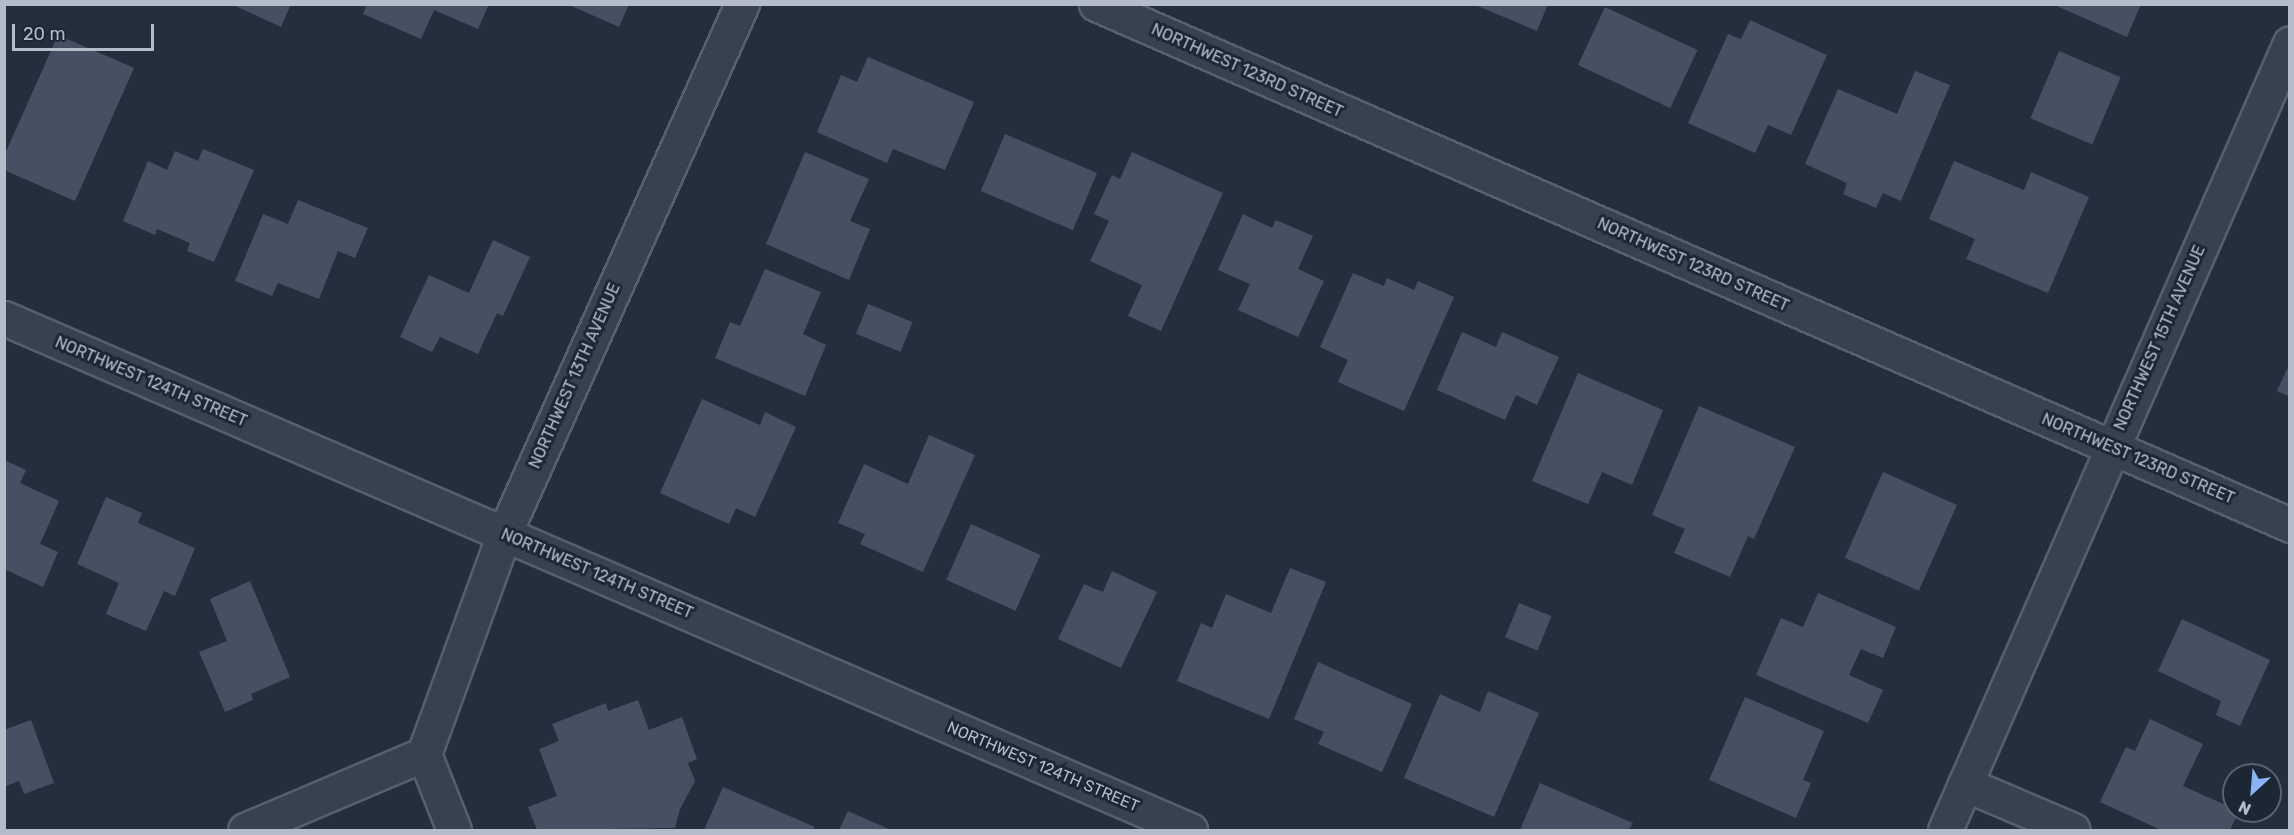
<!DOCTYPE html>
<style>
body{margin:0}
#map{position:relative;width:2294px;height:835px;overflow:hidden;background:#242f3e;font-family:Rubik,sans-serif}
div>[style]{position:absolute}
.building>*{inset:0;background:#455162;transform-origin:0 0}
.roads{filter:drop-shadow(2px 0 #565f6c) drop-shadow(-2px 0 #565f6c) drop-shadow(0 2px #565f6c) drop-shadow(0 -2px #565f6c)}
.minor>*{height:33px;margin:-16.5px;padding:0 16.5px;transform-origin:16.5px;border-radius:16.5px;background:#38414e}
span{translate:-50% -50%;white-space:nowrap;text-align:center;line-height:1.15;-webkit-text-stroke:6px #1d2633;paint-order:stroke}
.street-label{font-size:16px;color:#b4bcc9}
.frame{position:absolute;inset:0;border:6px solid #b4bcc9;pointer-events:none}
.north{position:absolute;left:2222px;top:763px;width:60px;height:60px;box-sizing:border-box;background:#1d2633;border:2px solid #59626f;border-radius:50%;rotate:206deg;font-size:16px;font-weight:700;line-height:24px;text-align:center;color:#b4bcc9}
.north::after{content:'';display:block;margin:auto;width:21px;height:27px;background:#8ab4f8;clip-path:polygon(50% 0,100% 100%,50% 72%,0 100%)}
.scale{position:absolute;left:12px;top:24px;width:142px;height:27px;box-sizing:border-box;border:3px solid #b4bcc9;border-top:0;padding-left:8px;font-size:18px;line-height:21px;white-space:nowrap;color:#b4bcc9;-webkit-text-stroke:4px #1d2633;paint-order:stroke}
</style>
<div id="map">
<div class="building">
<i style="clip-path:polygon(231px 4px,291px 4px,281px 27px)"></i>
<i style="clip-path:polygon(367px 4px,489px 4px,478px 29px,434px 10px,421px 39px,363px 14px)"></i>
<i style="clip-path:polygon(567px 4px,629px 4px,619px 27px)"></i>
<i style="clip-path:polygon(1473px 4px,1548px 4px,1537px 31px)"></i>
<i style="clip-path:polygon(2052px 4px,2141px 4px,2127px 37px)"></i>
<i style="left:1605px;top:7px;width:102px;height:64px;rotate:25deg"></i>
<i style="clip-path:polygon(1750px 20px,1827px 55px,1791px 135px,1768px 125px,1755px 153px,1688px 123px,1728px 34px,1741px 39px)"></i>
<i style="clip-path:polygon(58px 35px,134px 68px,75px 201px,4px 170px,4px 156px)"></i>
<i style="left:2059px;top:51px;width:67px;height:73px;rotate:23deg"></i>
<i style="clip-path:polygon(868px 57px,974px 102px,945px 170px,893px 149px,887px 163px,817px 132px,841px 75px,857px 82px)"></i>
<i style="clip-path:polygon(1915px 71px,1950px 85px,1901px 201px,1883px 193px,1876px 208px,1843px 194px,1847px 183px,1805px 164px,1838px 89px,1897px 114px)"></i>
<i style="left:1005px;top:134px;width:100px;height:62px;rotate:23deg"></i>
<i style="clip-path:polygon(203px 149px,254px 170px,214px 262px,187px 251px,190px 243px,157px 229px,155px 235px,123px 221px,148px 161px,167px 170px,175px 151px,198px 161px)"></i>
<i style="clip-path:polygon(805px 152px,869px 179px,850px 221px,870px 229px,849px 280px,766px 244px)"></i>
<i style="clip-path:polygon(1132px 152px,1223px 193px,1161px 331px,1128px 316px,1142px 285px,1090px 261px,1109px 221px,1094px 214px,1112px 175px,1120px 179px)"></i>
<i style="clip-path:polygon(1954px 161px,2024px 190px,2031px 172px,2089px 197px,2048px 293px,1966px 259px,1975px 239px,1929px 219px)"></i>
<i style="clip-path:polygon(298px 200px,368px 228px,355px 258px,338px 251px,319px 299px,278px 283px,272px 296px,235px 281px,263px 214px,288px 224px)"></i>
<i style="clip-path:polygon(1243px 214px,1272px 228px,1276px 220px,1313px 236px,1298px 269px,1324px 281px,1298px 337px,1238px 310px,1250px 284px,1218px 270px)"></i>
<i style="clip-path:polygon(493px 240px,530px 257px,503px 316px,497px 313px,478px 354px,440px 337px,432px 352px,400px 337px,429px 275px,469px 293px)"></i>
<i style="clip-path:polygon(765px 269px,821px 292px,803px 334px,826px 345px,805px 396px,715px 358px,730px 322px,740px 326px)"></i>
<i style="clip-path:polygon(1353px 273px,1384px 286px,1387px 278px,1414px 290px,1418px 281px,1454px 297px,1404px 411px,1338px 382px,1348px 360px,1320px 347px)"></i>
<i style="left:868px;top:304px;width:48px;height:32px;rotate:22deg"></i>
<i style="clip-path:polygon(1462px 332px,1496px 347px,1502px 332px,1559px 357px,1537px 405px,1516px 395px,1505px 420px,1437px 390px)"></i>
<i style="clip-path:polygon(2290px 363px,2290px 397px,2277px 391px)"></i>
<i style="clip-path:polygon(1578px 373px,1663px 410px,1632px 485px,1602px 472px,1588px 504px,1532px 481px)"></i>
<i style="clip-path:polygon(702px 399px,760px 425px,765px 412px,796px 427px,755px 517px,736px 508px,729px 524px,660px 493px)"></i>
<i style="clip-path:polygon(1699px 406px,1795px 447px,1754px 539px,1748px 536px,1730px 577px,1674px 553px,1685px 529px,1652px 515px)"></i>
<i style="clip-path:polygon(929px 435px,975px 455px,923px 572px,860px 544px,865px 534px,838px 523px,864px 464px,908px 484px)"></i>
<i style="clip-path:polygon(4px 460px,26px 470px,20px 483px,59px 501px,40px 544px,58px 552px,43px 587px,4px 569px)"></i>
<i style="left:1883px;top:472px;width:81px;height:94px;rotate:24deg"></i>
<i style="clip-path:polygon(106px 497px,142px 513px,138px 523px,195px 548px,175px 596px,164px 591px,146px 631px,106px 614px,119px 583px,77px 564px)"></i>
<i style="left:971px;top:524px;width:76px;height:61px;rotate:24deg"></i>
<i style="clip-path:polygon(1290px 568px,1326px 582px,1269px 719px,1177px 681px,1201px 623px,1212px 628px,1226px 594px,1271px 613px)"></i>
<i style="clip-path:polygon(1112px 571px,1157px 592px,1121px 668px,1058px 639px,1084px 584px,1103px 592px)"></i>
<i style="clip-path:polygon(250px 581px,290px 677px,251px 694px,253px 700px,225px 712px,199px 652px,227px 641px,210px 599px)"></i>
<i style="clip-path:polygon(1818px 593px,1896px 627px,1883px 658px,1861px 649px,1849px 675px,1883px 690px,1868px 723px,1756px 675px,1781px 618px,1803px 627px)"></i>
<i style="left:1519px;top:603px;width:35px;height:37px;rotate:22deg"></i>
<i style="clip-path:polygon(2182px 619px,2270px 660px,2240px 726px,2216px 715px,2221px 701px,2158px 671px)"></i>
<i style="clip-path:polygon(1318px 662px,1412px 704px,1382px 772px,1318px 744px,1324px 732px,1294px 719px)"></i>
<i style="clip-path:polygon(1488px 691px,1539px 713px,1494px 817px,1404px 778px,1440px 694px,1480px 712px)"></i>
<i style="clip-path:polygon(1745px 697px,1824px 731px,1803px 780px,1811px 783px,1796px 818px,1709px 780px)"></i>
<i style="clip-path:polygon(638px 700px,649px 730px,682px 717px,697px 759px,688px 763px,695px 781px,680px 809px,675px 828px,537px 830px,528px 807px,557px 796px,539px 749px,559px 741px,552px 724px,606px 703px,608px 711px)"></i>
<i style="clip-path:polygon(2150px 719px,2203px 744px,2183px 786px,2239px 811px,2230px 830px,2161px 830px,2100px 802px,2126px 747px,2135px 751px)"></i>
<i style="clip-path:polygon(31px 720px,54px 783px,24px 794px,19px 781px,4px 787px,4px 730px)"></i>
<i style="clip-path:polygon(1540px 783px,1633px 823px,1629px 830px,1520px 830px)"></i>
<i style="clip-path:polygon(723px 787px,815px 827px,813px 830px,704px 830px)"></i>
<i style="clip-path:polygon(848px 811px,891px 830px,839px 830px)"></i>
</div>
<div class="roads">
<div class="minor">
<i style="left:1096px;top:4px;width:1303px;rotate:23.57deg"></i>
<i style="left:4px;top:318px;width:1292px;rotate:23.35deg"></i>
<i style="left:1965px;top:784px;width:117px;rotate:23.1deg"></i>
<i style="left:245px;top:830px;width:194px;rotate:-23deg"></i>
<i style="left:454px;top:830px;width:82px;rotate:-111.5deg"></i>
<i style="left:424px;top:754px;width:234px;rotate:-70deg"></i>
<i style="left:504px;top:534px;width:581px;rotate:-65.82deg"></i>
<i style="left:1945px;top:830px;width:859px;rotate:-66.33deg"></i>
</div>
</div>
<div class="street-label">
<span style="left:1247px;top:71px;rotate:24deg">NORTHWEST 123RD STREET</span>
<span style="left:1693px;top:265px;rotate:24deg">NORTHWEST 123RD STREET</span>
<span style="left:2160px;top:338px;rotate:-66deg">NORTHWEST 15TH AVENUE</span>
<span style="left:575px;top:376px;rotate:-66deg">NORTHWEST 13TH AVENUE</span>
<span style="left:151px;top:382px;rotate:23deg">NORTHWEST 124TH STREET</span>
<span style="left:2138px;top:459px;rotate:23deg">NORTHWEST 123RD STREET</span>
<span style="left:597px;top:574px;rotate:23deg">NORTHWEST 124TH STREET</span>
<span style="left:1043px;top:767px;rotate:23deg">NORTHWEST 124TH STREET</span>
</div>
<div class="frame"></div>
<div class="north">N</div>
<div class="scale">20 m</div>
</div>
